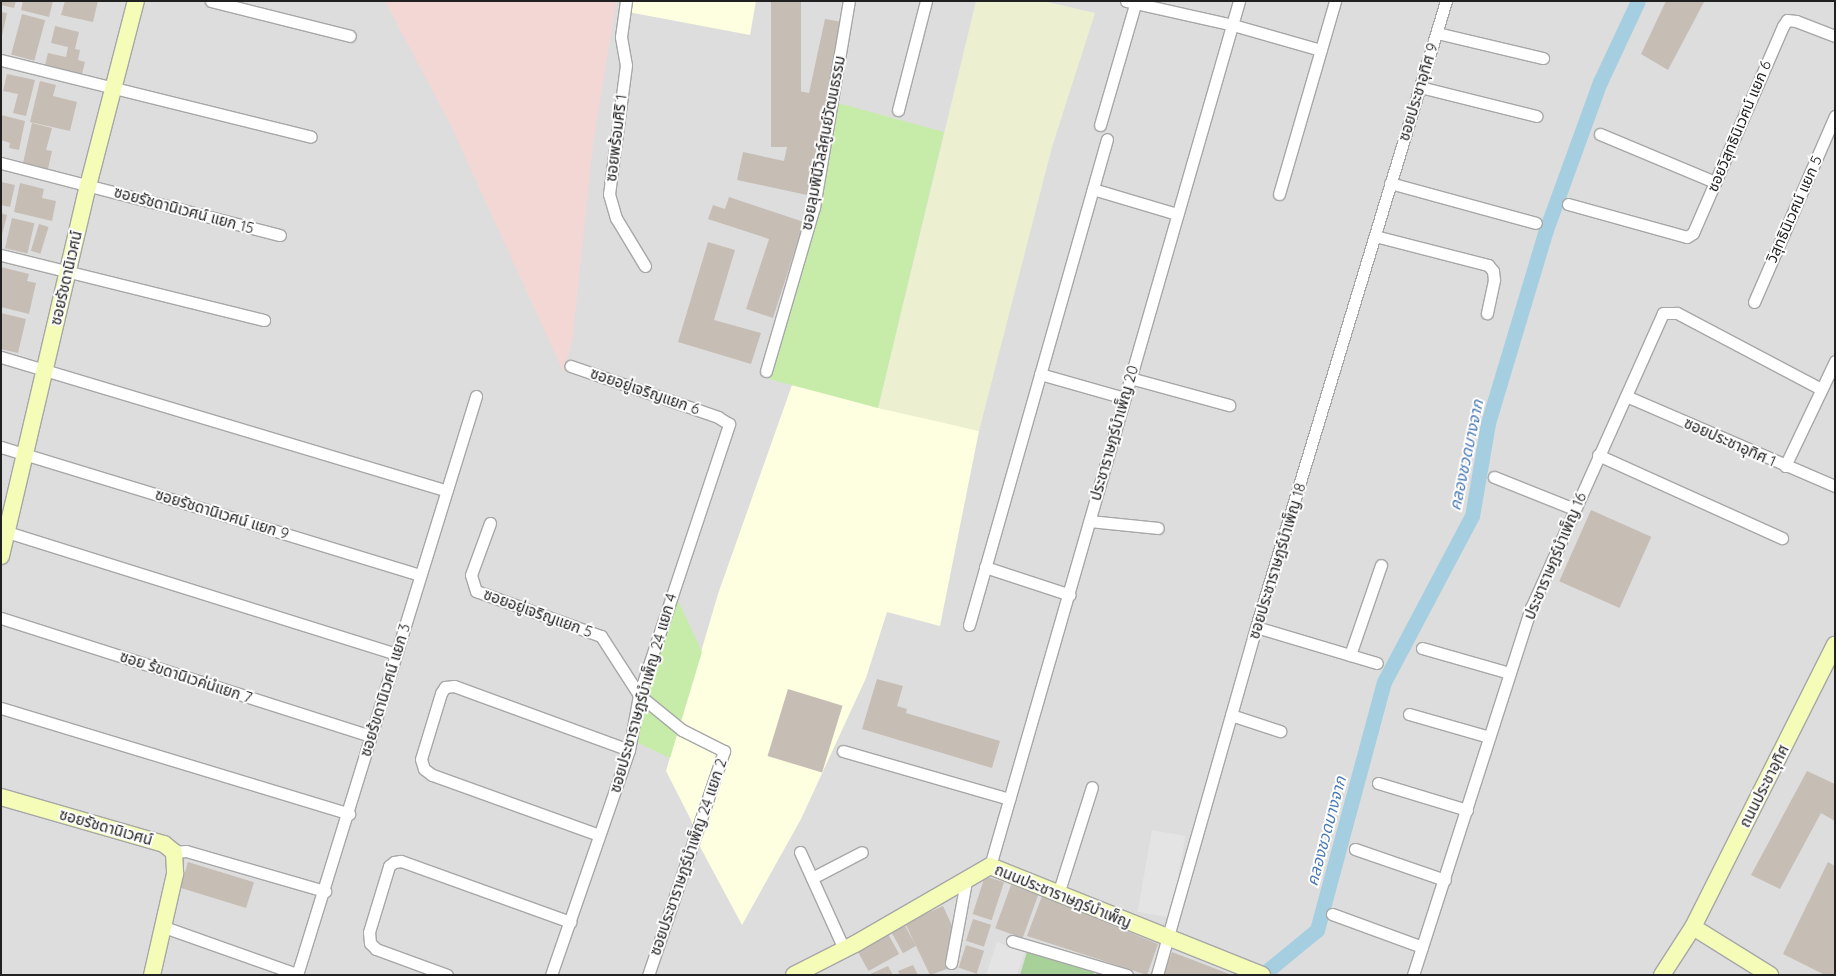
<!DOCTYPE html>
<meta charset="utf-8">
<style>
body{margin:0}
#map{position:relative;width:1836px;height:976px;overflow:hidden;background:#f1eee6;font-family:Quicksand,"Noto Sans Thai",sans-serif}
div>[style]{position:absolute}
.residential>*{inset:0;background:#dedddd;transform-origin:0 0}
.commercial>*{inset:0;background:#f2d7d5}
.education>*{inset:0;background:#fdffe0}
.farmland>*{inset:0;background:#ecf0d1}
.grass>*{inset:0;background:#c7ecaa}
.forest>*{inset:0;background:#a7d199}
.parking>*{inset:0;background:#e4e4e4;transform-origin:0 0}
.canal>*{height:15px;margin:-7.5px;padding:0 7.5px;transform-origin:7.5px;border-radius:7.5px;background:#a5cfe0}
.building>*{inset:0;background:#c6bdb5;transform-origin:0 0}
.roads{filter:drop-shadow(1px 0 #a7a7a7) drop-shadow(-1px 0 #a7a7a7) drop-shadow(0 1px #a7a7a7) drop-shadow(0 -1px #a7a7a7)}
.street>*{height:11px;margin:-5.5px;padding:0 5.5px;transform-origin:5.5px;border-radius:5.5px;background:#fff}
.secondary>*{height:16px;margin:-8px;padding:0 8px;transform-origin:8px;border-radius:8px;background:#f5fcb8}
span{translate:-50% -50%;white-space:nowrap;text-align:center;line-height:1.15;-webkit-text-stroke:4px #fff;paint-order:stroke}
.street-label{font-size:15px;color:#202020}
.water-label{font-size:16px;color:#4878b4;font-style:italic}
.frame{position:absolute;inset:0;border:2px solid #202020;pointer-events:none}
</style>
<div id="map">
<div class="residential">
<i style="left:1px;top:1px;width:1834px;height:974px"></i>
</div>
<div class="commercial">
<i style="clip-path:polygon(385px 1px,616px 1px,593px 144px,573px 335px,564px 373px,450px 124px)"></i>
</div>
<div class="education">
<i style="clip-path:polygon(630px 1px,756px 1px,750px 35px,628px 12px)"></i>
<i style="clip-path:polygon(792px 385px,979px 431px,940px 626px,887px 612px,866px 678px,801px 819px,742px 925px,698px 843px,691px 820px,666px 771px,718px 594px)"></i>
</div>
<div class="farmland">
<i style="clip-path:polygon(976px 1px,1043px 1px,1095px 13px,1052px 147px,979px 431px,878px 408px)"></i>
</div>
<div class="grass">
<i style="clip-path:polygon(838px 103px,944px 132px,878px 408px,769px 379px,816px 224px)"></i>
<i style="clip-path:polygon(675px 594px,702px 652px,670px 758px,634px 741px)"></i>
</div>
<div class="forest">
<i style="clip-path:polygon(1027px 952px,1094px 972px,1093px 975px,1020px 975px)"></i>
</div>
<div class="parking">
<i style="left:1152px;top:830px;width:34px;height:83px;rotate:10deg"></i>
<i style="clip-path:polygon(997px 942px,1025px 952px,1017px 975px,986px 975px)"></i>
</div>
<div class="canal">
<i style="left:1262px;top:975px;width:71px;rotate:-39.3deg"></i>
<i style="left:1317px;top:930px;width:257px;rotate:-74.9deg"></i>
<i style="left:1384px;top:682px;width:188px;rotate:-62.1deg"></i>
<i style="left:1472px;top:516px;width:94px;rotate:-80.2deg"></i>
<i style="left:1488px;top:423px;width:202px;rotate:-73.3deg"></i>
<i style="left:1546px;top:230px;width:158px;rotate:-70deg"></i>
<i style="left:1600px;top:82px;width:89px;rotate:-64.9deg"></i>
</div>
<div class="building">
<i style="clip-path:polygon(1px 1px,16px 1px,14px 8px,1px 5px)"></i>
<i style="clip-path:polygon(23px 1px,53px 1px,49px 17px,21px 10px)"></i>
<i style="clip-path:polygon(65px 1px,98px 1px,93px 22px,61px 15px)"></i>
<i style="left:771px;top:1px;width:30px;height:146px"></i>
<i style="clip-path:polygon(1666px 1px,1704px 2px,1668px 70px,1641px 54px)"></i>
<i style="clip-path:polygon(1px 12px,7px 13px,2px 36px,1px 35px)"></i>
<i style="left:22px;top:14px;width:24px;height:42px;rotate:15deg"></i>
<i style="clip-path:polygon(825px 19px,843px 22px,807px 195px,737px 180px,743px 152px,784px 161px,799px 91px,809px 93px)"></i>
<i style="clip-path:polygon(55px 26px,79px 32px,75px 49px,80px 50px,78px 60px,85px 62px,82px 74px,45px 65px,48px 53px,66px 57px,68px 47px,51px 43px)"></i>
<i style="clip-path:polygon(7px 74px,35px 80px,26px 116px,13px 113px,18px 94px,3px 91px)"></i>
<i style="clip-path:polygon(40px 81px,56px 85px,53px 96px,77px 102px,70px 131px,30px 122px)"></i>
<i style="clip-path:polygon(1px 115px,25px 121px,19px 150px,9px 148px,10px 143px,1px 140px)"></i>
<i style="clip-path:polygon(32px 123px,52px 128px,46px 150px,52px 151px,48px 169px,23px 163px)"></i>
<i style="clip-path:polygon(1px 182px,15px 185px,10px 207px,1px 205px)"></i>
<i style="clip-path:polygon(20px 183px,44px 189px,42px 198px,56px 201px,52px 221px,14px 212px)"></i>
<i style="clip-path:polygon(729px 197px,804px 222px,773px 318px,746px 309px,769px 239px,708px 219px,713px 205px,725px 209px)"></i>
<i style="clip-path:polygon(1px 213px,7px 215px,2px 235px,1px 235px)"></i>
<i style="left:12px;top:218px;width:23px;height:31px;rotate:13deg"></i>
<i style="left:39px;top:224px;width:10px;height:28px;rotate:17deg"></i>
<i style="clip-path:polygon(708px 242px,735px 250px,714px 320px,761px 333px,751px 364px,678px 342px)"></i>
<i style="clip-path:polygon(1px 267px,29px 274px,27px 281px,36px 283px,29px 314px,1px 307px)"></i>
<i style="clip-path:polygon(1px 313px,26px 319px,18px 353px,1px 349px)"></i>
<i style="left:1591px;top:510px;width:66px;height:78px;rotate:24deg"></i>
<i style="clip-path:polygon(877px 679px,903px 686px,897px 706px,907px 709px,906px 713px,1000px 741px,992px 768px,862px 729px)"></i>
<i style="left:788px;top:689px;width:57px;height:70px;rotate:17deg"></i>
<i style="clip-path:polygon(1807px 771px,1835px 784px,1835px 821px,1821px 813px,1780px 889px,1751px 875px)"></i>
<i style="left:188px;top:862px;width:69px;height:27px;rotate:17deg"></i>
<i style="clip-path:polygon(1828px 862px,1835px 866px,1835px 975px,1825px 975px,1783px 954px)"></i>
<i style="left:985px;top:876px;width:20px;height:40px;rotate:18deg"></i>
<i style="left:1011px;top:885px;width:29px;height:46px;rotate:20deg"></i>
<i style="clip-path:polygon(1042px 896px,1158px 944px,1147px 975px,1027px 936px)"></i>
<i style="clip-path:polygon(943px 906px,955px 932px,947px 969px,930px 975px,905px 923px)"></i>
<i style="left:973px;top:919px;width:19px;height:23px;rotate:18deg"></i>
<i style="left:904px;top:924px;width:25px;height:15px;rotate:61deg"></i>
<i style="left:888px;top:934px;width:23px;height:35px;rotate:61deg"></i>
<i style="left:966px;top:945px;width:19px;height:24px;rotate:18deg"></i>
<i style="clip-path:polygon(1172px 952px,1232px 975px,1163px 975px)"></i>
<i style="clip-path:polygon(913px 965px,918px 975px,900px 975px,898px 971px)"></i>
<i style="clip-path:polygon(888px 966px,893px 975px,868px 975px)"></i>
</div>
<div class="roads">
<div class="street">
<i style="left:211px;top:1px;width:143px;rotate:14.1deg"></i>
<i style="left:626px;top:1px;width:36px;rotate:98deg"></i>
<i style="left:621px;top:37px;width:28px;rotate:80deg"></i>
<i style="left:626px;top:65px;width:130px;rotate:97.5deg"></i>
<i style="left:609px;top:194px;width:25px;rotate:74deg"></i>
<i style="left:616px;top:218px;width:56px;rotate:58.9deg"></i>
<i style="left:1126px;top:1px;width:110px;rotate:12.6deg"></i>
<i style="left:1233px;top:25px;width:91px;rotate:15.9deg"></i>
<i style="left:1437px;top:33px;width:109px;rotate:13.3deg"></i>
<i style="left:1px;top:60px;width:319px;rotate:13.9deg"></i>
<i style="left:1420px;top:87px;width:120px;rotate:14deg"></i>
<i style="left:898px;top:110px;width:113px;rotate:-75.6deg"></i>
<i style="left:1100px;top:125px;width:129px;rotate:-73.8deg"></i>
<i style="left:1600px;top:134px;width:125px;rotate:22.7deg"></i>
<i style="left:1px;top:163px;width:288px;rotate:14.5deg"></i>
<i style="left:1390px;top:183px;width:151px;rotate:15.3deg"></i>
<i style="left:1093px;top:189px;width:88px;rotate:16.6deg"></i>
<i style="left:1279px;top:194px;width:201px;rotate:-73.8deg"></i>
<i style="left:1568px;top:204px;width:123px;rotate:15.5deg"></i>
<i style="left:1687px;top:237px;width:7px;rotate:-34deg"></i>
<i style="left:1693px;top:233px;width:226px;rotate:-66.5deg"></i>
<i style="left:1783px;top:26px;width:7px;rotate:-56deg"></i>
<i style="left:1787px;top:20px;width:9px;rotate:6deg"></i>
<i style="left:1796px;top:21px;width:42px;rotate:21deg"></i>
<i style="left:1375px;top:236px;width:117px;rotate:14.4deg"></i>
<i style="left:1488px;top:265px;width:8px;rotate:50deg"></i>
<i style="left:1493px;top:271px;width:9px;rotate:84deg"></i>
<i style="left:1494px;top:280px;width:34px;rotate:102deg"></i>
<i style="left:1px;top:255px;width:271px;rotate:13.9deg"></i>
<i style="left:1754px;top:302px;width:203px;rotate:-66.5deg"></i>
<i style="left:1px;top:357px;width:463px;rotate:16.7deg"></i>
<i style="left:766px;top:371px;width:171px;rotate:-73.7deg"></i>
<i style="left:814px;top:207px;width:209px;rotate:-80.4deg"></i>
<i style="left:1040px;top:374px;width:87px;rotate:15.9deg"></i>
<i style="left:1130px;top:378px;width:103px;rotate:15.3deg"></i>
<i style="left:1626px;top:396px;width:228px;rotate:23.3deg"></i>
<i style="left:1px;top:447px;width:438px;rotate:17deg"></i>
<i style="left:1598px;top:455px;width:202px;rotate:24.3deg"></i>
<i style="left:1785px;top:466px;width:116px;rotate:-64.5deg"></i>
<i style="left:1494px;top:477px;width:86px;rotate:21.8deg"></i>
<i style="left:1090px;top:521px;width:68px;rotate:5.9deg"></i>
<i style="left:490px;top:523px;width:55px;rotate:110.1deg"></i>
<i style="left:471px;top:575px;width:17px;rotate:73deg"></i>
<i style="left:476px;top:591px;width:133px;rotate:19.8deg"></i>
<i style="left:601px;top:636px;width:70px;rotate:57.2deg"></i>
<i style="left:639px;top:695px;width:55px;rotate:39.1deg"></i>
<i style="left:682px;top:730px;width:47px;rotate:26.6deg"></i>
<i style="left:724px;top:751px;width:237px;rotate:108.7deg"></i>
<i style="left:7px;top:532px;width:408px;rotate:17.4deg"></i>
<i style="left:985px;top:567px;width:89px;rotate:18.2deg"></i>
<i style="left:1px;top:618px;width:388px;rotate:17.7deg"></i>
<i style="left:969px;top:625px;width:505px;rotate:-74.15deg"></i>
<i style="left:1256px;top:627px;width:126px;rotate:16.6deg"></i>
<i style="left:1422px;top:648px;width:91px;rotate:16deg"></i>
<i style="left:1350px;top:655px;width:95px;rotate:-71deg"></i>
<i style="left:1px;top:708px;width:364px;rotate:16.9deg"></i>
<i style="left:1409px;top:714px;width:83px;rotate:16deg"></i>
<i style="left:1231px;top:715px;width:52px;rotate:18.1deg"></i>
<i style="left:843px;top:751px;width:173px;rotate:16.1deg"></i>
<i style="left:1378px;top:783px;width:93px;rotate:16.9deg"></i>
<i style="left:599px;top:835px;width:177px;rotate:-160.2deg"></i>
<i style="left:432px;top:775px;width:10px;rotate:-143deg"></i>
<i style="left:424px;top:769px;width:10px;rotate:-107deg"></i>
<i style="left:421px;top:759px;width:69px;rotate:-73.1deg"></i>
<i style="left:441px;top:693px;width:7px;rotate:-56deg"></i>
<i style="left:445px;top:687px;width:9px;rotate:-6deg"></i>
<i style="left:454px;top:686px;width:186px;rotate:20.1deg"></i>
<i style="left:1355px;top:849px;width:95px;rotate:19deg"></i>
<i style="left:174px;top:852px;width:12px;rotate:-5deg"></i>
<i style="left:186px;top:851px;width:145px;rotate:16.1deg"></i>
<i style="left:800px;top:852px;width:107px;rotate:65.6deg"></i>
<i style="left:990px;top:866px;width:900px;rotate:-73.94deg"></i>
<i style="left:812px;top:878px;width:56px;rotate:-27.5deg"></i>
<i style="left:1058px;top:894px;width:112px;rotate:-72.4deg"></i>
<i style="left:1332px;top:914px;width:96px;rotate:20.1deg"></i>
<i style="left:164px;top:927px;width:141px;rotate:19.5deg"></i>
<i style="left:1012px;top:941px;width:120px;rotate:16.5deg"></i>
<i style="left:951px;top:963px;width:88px;rotate:-79.6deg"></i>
<i style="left:297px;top:975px;width:606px;rotate:-72.82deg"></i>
<i style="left:447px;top:975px;width:76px;rotate:-159.9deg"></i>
<i style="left:376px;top:949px;width:8px;rotate:-135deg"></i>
<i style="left:370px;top:943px;width:11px;rotate:-95deg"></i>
<i style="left:369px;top:932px;width:69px;rotate:-73.1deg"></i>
<i style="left:389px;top:866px;width:6px;rotate:-39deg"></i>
<i style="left:394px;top:862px;width:7px;rotate:-8deg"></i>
<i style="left:401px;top:861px;width:180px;rotate:19.8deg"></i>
<i style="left:551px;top:975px;width:238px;rotate:-70.9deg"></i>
<i style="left:629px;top:750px;width:56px;rotate:-79.7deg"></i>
<i style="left:639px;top:695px;width:286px;rotate:-71.6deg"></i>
<i style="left:729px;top:424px;width:13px;rotate:-148deg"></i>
<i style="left:718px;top:417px;width:156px;rotate:-160.9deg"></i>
<i style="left:1157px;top:975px;width:362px;rotate:-74.1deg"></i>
<i style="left:1256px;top:627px;width:654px;rotate:-73.12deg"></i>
<i style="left:1413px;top:975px;width:386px;rotate:-72.2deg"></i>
<i style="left:1531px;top:608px;width:323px;rotate:-65.9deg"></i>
<i style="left:1663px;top:313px;width:14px"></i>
<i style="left:1677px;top:313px;width:163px;rotate:27.8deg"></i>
</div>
<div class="secondary">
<i style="left:1px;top:556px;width:380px;rotate:-76.8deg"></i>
<i style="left:88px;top:186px;width:191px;rotate:-75.5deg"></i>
<i style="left:1px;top:797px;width:170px;rotate:16.1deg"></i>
<i style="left:164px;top:844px;width:13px;rotate:39deg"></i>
<i style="left:174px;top:852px;width:22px;rotate:87deg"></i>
<i style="left:175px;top:874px;width:104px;rotate:102.8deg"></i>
<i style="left:1693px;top:927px;width:91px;rotate:31.9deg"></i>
<i style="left:794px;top:975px;width:68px;rotate:-26.9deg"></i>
<i style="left:855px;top:944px;width:156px;rotate:-30deg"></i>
<i style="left:990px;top:866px;width:293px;rotate:21.8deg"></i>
<i style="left:1662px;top:975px;width:57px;rotate:-57.1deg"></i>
<i style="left:1693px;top:927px;width:316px;rotate:-63.3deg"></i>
</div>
</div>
<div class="street-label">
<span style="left:1418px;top:92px;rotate:-73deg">ซอยประชาอุทิศ 9</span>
<span style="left:1739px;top:126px;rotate:-67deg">ซอยวิสุทธินิเวศน์ แยก 6</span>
<span style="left:616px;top:138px;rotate:-83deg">ซอยพร้อมศิริ 1</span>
<span style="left:823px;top:143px;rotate:-79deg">ซอยลุมพินีวิลล์ศูนย์วัฒนธรรม</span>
<span style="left:1794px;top:209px;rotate:-66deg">วิสุทธินิเวศน์ แยก 5</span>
<span style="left:184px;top:210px;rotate:15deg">ซอยรัชดานิเวศน์ แยก 15</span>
<span style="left:66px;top:278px;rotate:-77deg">ซอยรัชดานิเวศน์</span>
<span style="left:645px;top:391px;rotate:19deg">ซอยอยู่เจริญแยก 6</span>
<span style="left:1114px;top:433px;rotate:-74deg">ประชาราษฎร์บำเพ็ญ 20</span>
<span style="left:1730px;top:442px;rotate:24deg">ซอยประชาอุทิศ 1</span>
<span style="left:222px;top:514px;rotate:17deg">ซอยรัชดานิเวศน์ แยก 9</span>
<span style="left:1555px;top:556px;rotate:-67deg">ประชาราษฎร์บำเพ็ญ 16</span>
<span style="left:1277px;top:561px;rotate:-73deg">ซอยประชาราษฎร์บำเพ็ญ 18</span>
<span style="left:538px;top:613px;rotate:20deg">ซอยอยู่เจริญแยก 5</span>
<span style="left:186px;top:677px;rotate:18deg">ซอย ร้ขดานิเวค่นํแยก 7</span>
<span style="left:385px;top:690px;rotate:-73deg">ซอยร้ขดานิเวศน์ แยก 3</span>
<span style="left:643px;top:693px;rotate:-74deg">ซอยประชาราษฎร์บำเพ็ญ 24 แยก 4</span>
<span style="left:1764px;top:786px;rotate:-63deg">ถนนประชาอุทิศ</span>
<span style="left:106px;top:827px;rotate:16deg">ซอยรัชดานิเวศน์</span>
<span style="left:688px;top:857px;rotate:-71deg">ซอยประชาราษฎร์บำเพ็ญ 24 แยก 2</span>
<span style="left:1063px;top:896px;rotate:22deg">ถนนประชาราษฎร์บำเพ็ญ</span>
</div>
<div class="water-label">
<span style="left:1466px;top:455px;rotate:-78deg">คลองชวดบางจาก</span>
<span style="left:1326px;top:831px;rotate:-75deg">คลองชวดบางจาก</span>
</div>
<div class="frame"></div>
</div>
